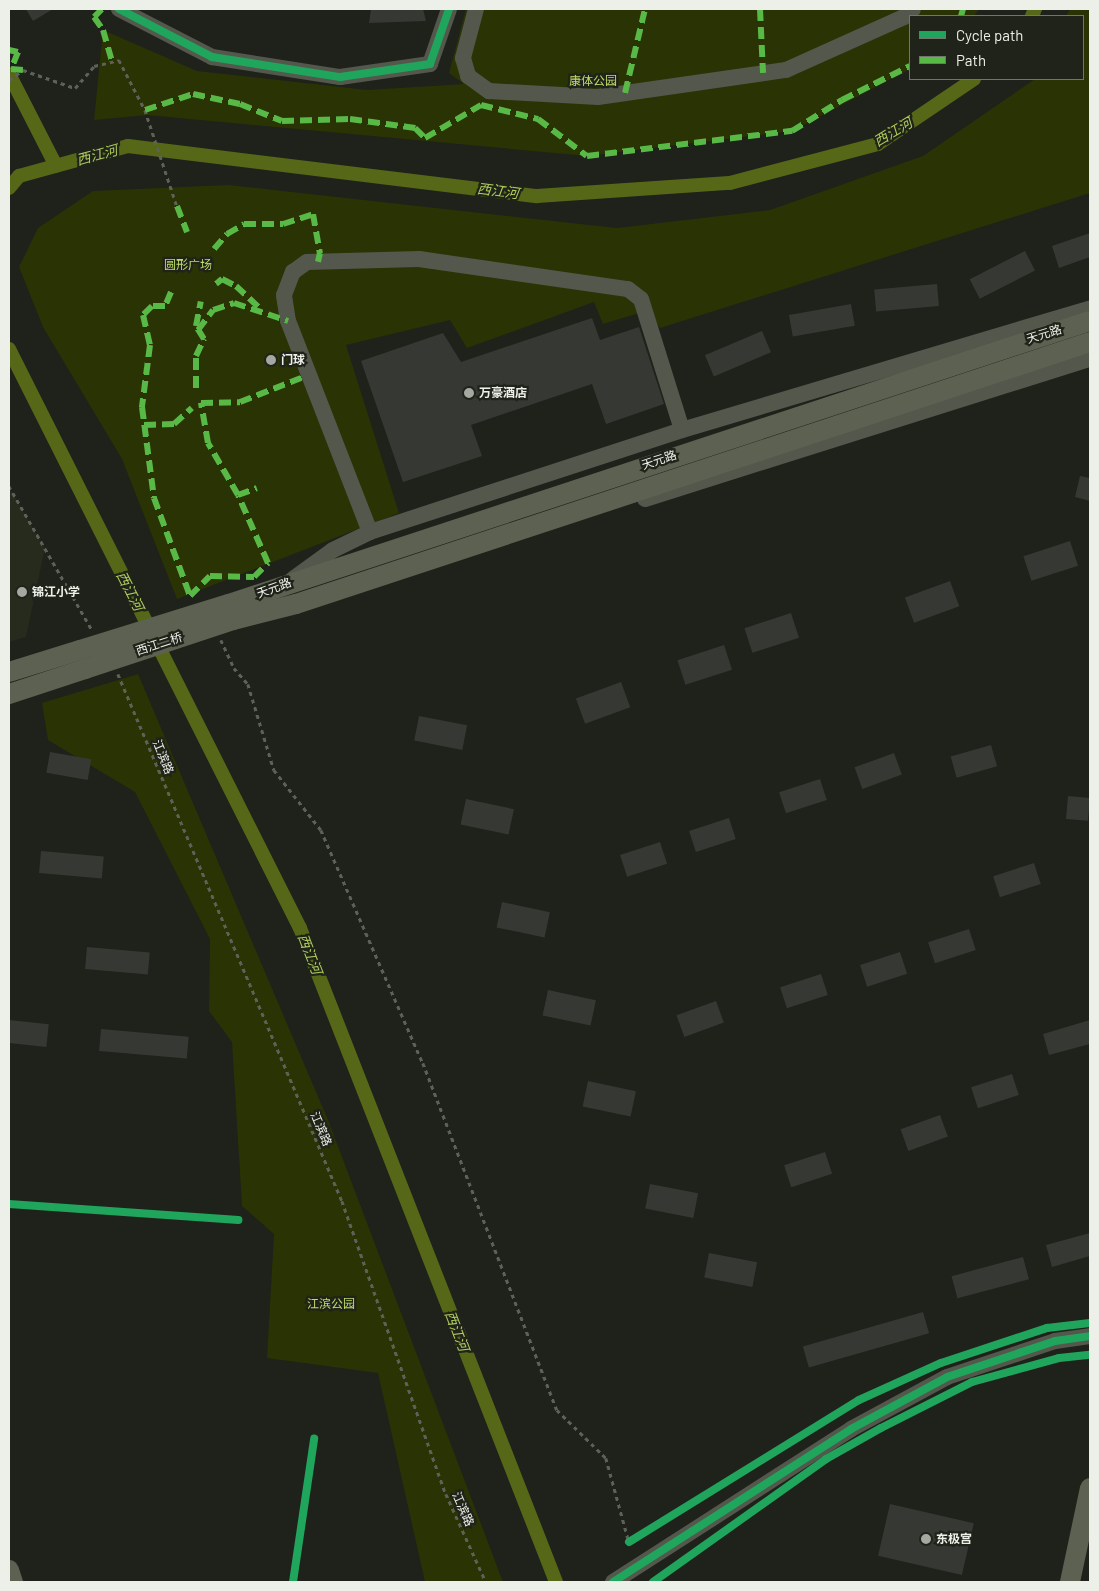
<!DOCTYPE html>
<meta charset="utf-8">
<style>
body{margin:0}
#map{position:relative;width:1099px;height:1591px;overflow:hidden;background:#1f211b;font-family:Barlow,"Noto Sans SC",sans-serif}
div>[style]{position:absolute}
.built>*{inset:0;background:#272b1d}
.green>*{inset:0;background:#293304}
.canal>*{height:14px;margin:-7px;padding:0 7px;transform-origin:7px;border-radius:7px;background:#566818}
.building>*{inset:0;background:#363833;transform-origin:0 0}
.path>*{height:2.5px;margin-top:-1.25px;transform-origin:0;background:repeating-linear-gradient(90deg,#5f6159 0 4px,transparent 0 8px)}
.minor>*{height:16px;margin:-8px;padding:0 8px;transform-origin:8px;border-radius:8px;background:#53574c}
.major>*{height:20px;margin:-10px;padding:0 10px;transform-origin:10px;border-radius:10px;background:#5c6151}
.major-bridge>*{height:20px;margin:-10px;padding:0 10px;transform-origin:10px;border-radius:10px;background:#5c6151}
.quiet>*{height:6px;margin-top:-3px;transform-origin:0;background:repeating-linear-gradient(90deg,#58b947 0 12px,transparent 0 18px)}
.cycleway>*{height:8px;margin:-4px;padding:0 4px;transform-origin:4px;border-radius:4px;background:#20a55d}
.dots>*{width:14px;height:14px;translate:-50% -50%;box-sizing:border-box;border:2px solid #202319;border-radius:50%}
span{translate:-50% -50%;white-space:nowrap;text-align:center;line-height:1.15;-webkit-text-stroke:4.5px #202319;paint-order:stroke}
.park-label{font-size:12px;color:#bedb6c}
.street-label{font-size:12px;color:#edf0e9}
.poi-label{font-size:12px;color:#edf0e9;font-weight:700}
.left{translate:0 -50%;text-align:left}
.water-label{font-size:14px;color:#afcc5d;font-style:italic}
.frame{position:absolute;inset:0;border:10px solid #edf0e9;pointer-events:none}
.legend{position:absolute;left:909px;top:15px;width:175px;height:65px;box-sizing:border-box;background:#202319;border:1px solid #72756c;margin:0;padding:6px 9px;list-style:none;font-size:15px;color:#edf0e9}
.legend li{display:flex;align-items:center;gap:10px;height:25px}
.legend b{width:25px;border:1px solid #72756c}
</style>
<div id="map">
<div class="built">
<i style="clip-path:polygon(9px 487px,45px 548px,26px 637px,9px 642px)"></i>
</div>
<div class="green">
<i style="clip-path:polygon(466px 9px,979px 9px,974px 16px,910px 16px,910px 69px,792px 131px,587px 156px,147px 115px,94px 120px,103px 30px,197px 71px,367px 90px,464px 84px,449px 73px)"></i>
<i style="clip-path:polygon(1070px 9px,1090px 9px,1090px 193px,660px 328px,646px 311px,603px 324px,594px 302px,467px 348px,450px 320px,346px 345px,399px 513px,177px 599px,122px 459px,43px 327px,19px 267px,38px 228px,93px 191px,228px 185px,617px 228px,770px 210px,923px 156px,1035px 79px,1083px 79px,1083px 16px,1066px 16px)"></i>
<i style="clip-path:polygon(138px 674px,328px 1120px,503px 1582px,425px 1582px,378px 1373px,267px 1358px,274px 1234px,242px 1206px,232px 1042px,209px 1011px,210px 939px,135px 792px,48px 740px,42px 703px)"></i>
</div>
<div class="canal">
<i style="left:1032px;top:16px;width:8px;rotate:-67deg"></i>
<i style="left:9px;top:74px;width:103px;rotate:62.9deg"></i>
<i style="left:9px;top:188px;width:16px;rotate:-50deg"></i>
<i style="left:19px;top:176px;width:113px;rotate:-15.4deg"></i>
<i style="left:128px;top:146px;width:412px;rotate:7deg"></i>
<i style="left:537px;top:196px;width:193px;rotate:-3.9deg"></i>
<i style="left:730px;top:183px;width:153px;rotate:-14.8deg"></i>
<i style="left:878px;top:144px;width:116px;rotate:-34.1deg"></i>
<i style="left:9px;top:349px;width:648px;rotate:63.32deg"></i>
<i style="left:300px;top:928px;width:702px;rotate:68.62deg"></i>
</div>
<div class="building">
<i style="clip-path:polygon(26px 9px,53px 9px,33px 21px)"></i>
<i style="clip-path:polygon(371px 9px,423px 9px,426px 21px,369px 23px)"></i>
<i style="clip-path:polygon(1090px 233px,1090px 257px,1059px 268px,1052px 246px)"></i>
<i style="left:1025px;top:251px;width:22px;height:62px;rotate:63deg"></i>
<i style="left:937px;top:284px;width:22px;height:63px;rotate:85deg"></i>
<i style="left:851px;top:304px;width:22px;height:63px;rotate:80deg"></i>
<i style="clip-path:polygon(592px 318px,600px 340px,639px 327px,664px 404px,606px 424px,592px 384px,471px 425px,482px 456px,403px 482px,361px 361px,443px 333px,461px 362px)"></i>
<i style="left:762px;top:331px;width:23px;height:62px;rotate:67deg"></i>
<i style="clip-path:polygon(1080px 476px,1090px 478px,1090px 501px,1075px 497px)"></i>
<i style="left:1070px;top:541px;width:26px;height:49px;rotate:72deg"></i>
<i style="left:950px;top:581px;width:27px;height:48px;rotate:70deg"></i>
<i style="left:791px;top:613px;width:26px;height:49px;rotate:72deg"></i>
<i style="left:724px;top:645px;width:26px;height:49px;rotate:72deg"></i>
<i style="left:621px;top:682px;width:27px;height:48px;rotate:70deg"></i>
<i style="left:419px;top:716px;width:49px;height:25px;rotate:11deg"></i>
<i style="left:991px;top:745px;width:22px;height:42px;rotate:74deg"></i>
<i style="left:50px;top:752px;width:42px;height:21px;rotate:10deg"></i>
<i style="left:894px;top:753px;width:23px;height:42px;rotate:70deg"></i>
<i style="left:820px;top:779px;width:22px;height:43px;rotate:72deg"></i>
<i style="left:1068px;top:796px;width:22px;height:23px;rotate:5deg"></i>
<i style="left:466px;top:799px;width:49px;height:26px;rotate:12deg"></i>
<i style="left:729px;top:818px;width:22px;height:42px;rotate:72deg"></i>
<i style="left:660px;top:842px;width:23px;height:42px;rotate:72deg"></i>
<i style="left:41px;top:851px;width:63px;height:22px;rotate:5deg"></i>
<i style="left:1034px;top:863px;width:22px;height:43px;rotate:72deg"></i>
<i style="left:502px;top:902px;width:49px;height:26px;rotate:12deg"></i>
<i style="left:969px;top:929px;width:22px;height:43px;rotate:72deg"></i>
<i style="left:87px;top:947px;width:63px;height:22px;rotate:5deg"></i>
<i style="left:900px;top:952px;width:23px;height:42px;rotate:72deg"></i>
<i style="left:821px;top:974px;width:22px;height:43px;rotate:72deg"></i>
<i style="left:548px;top:990px;width:49px;height:26px;rotate:12deg"></i>
<i style="left:716px;top:1001px;width:23px;height:42px;rotate:70deg"></i>
<i style="left:9px;top:1020px;width:40px;height:23px;rotate:6deg"></i>
<i style="clip-path:polygon(1090px 1020px,1090px 1044px,1049px 1055px,1043px 1034px)"></i>
<i style="left:101px;top:1029px;width:88px;height:22px;rotate:5deg"></i>
<i style="left:1012px;top:1074px;width:22px;height:43px;rotate:72deg"></i>
<i style="left:588px;top:1081px;width:49px;height:26px;rotate:12deg"></i>
<i style="left:940px;top:1115px;width:23px;height:42px;rotate:70deg"></i>
<i style="left:825px;top:1152px;width:23px;height:43px;rotate:72deg"></i>
<i style="left:650px;top:1184px;width:49px;height:25px;rotate:11deg"></i>
<i style="clip-path:polygon(1090px 1233px,1090px 1256px,1052px 1267px,1046px 1245px)"></i>
<i style="left:709px;top:1253px;width:49px;height:25px;rotate:11deg"></i>
<i style="left:1023px;top:1257px;width:23px;height:74px;rotate:75deg"></i>
<i style="left:923px;top:1312px;width:22px;height:125px;rotate:74deg"></i>
<i style="left:890px;top:1504px;width:86px;height:53px;rotate:13deg"></i>
</div>
<div class="path">
<i style="left:9px;top:80px;width:17px;rotate:-36deg"></i>
<i style="left:23px;top:70px;width:55px;rotate:19.1deg"></i>
<i style="left:75px;top:88px;width:29px;rotate:-49deg"></i>
<i style="left:94px;top:66px;width:26px;rotate:-13deg"></i>
<i style="left:119px;top:60px;width:56px;rotate:62.5deg"></i>
<i style="left:145px;top:110px;width:101px;rotate:71.6deg"></i>
<i style="left:9px;top:486px;width:166px;rotate:60deg"></i>
<i style="left:221px;top:640px;width:31px;rotate:65deg"></i>
<i style="left:234px;top:668px;width:21px;rotate:49deg"></i>
<i style="left:248px;top:684px;width:90px;rotate:73.2deg"></i>
<i style="left:274px;top:770px;width:76px;rotate:51.9deg"></i>
<i style="left:321px;top:830px;width:254px;rotate:66.4deg"></i>
<i style="left:423px;top:1063px;width:372px;rotate:68.9deg"></i>
<i style="left:557px;top:1410px;width:69px;rotate:44.4deg"></i>
<i style="left:606px;top:1458px;width:87px;rotate:74.7deg"></i>
<i style="left:118px;top:674px;width:573px;rotate:66.97deg"></i>
<i style="left:342px;top:1201px;width:311px;rotate:70.5deg"></i>
<i style="left:446px;top:1494px;width:97px;rotate:65.6deg"></i>
</div>
<div class="minor">
<i style="left:119px;top:9px;width:105px;rotate:27.3deg"></i>
<i style="left:212px;top:57px;width:130px;rotate:8.9deg"></i>
<i style="left:340px;top:77px;width:91px;rotate:-8.2deg"></i>
<i style="left:430px;top:64px;width:58px;rotate:-70.9deg"></i>
<i style="left:476px;top:9px;width:51px;rotate:104.9deg"></i>
<i style="left:463px;top:58px;width:19px;rotate:74deg"></i>
<i style="left:468px;top:76px;width:26px;rotate:36deg"></i>
<i style="left:489px;top:91px;width:109px;rotate:3.2deg"></i>
<i style="left:598px;top:97px;width:190px;rotate:-8.2deg"></i>
<i style="left:786px;top:70px;width:129px;rotate:-24.2deg"></i>
<i style="left:904px;top:17px;width:12px;rotate:-42deg"></i>
<i style="left:645px;top:499px;width:467px;rotate:-17.5deg"></i>
<i style="left:370px;top:532px;width:226px;rotate:-111.2deg"></i>
<i style="left:288px;top:321px;width:26px;rotate:-99deg"></i>
<i style="left:284px;top:295px;width:25px;rotate:-69deg"></i>
<i style="left:293px;top:272px;width:17px;rotate:-36deg"></i>
<i style="left:307px;top:262px;width:112px;rotate:-1.5deg"></i>
<i style="left:419px;top:259px;width:211px;rotate:8.2deg"></i>
<i style="left:628px;top:289px;width:16px;rotate:38deg"></i>
<i style="left:641px;top:299px;width:137px;rotate:72.6deg"></i>
<i style="left:293px;top:579px;width:49px;rotate:-35.9deg"></i>
<i style="left:333px;top:550px;width:41px;rotate:-25.9deg"></i>
<i style="left:370px;top:532px;width:328px;rotate:-18.1deg"></i>
<i style="left:682px;top:430px;width:426px;rotate:-16.6deg"></i>
<i style="left:613px;top:1582px;width:283px;rotate:-32.7deg"></i>
<i style="left:851px;top:1429px;width:109px;rotate:-28.4deg"></i>
<i style="left:947px;top:1377px;width:114px;rotate:-18.4deg"></i>
<i style="left:1055px;top:1341px;width:35px;rotate:-8deg"></i>
</div>
<div class="major">
<i style="left:229px;top:604px;width:906px;rotate:-18.2deg"></i>
<i style="left:233px;top:620px;width:65px;rotate:-14.3deg"></i>
<i style="left:296px;top:604px;width:836px;rotate:-18.26deg"></i>
<i style="left:9px;top:672px;width:74px;rotate:-17.2deg"></i>
<i style="left:9px;top:694px;width:80px;rotate:-18.2deg"></i>
<i style="left:9px;top:1570px;width:13px;rotate:72deg"></i>
<i style="left:1070px;top:1582px;width:96px;rotate:-78deg"></i>
</div>
<div class="major-bridge">
<i style="left:80px;top:650px;width:156px;rotate:-17.2deg"></i>
<i style="left:85px;top:669px;width:156px;rotate:-18.3deg"></i>
</div>
<div class="quiet">
<i style="left:102px;top:9px;width:11px;rotate:135deg"></i>
<i style="left:94px;top:17px;width:16px;rotate:55deg"></i>
<i style="left:103px;top:30px;width:33px;rotate:74deg"></i>
<i style="left:760px;top:9px;width:64px;rotate:87.3deg"></i>
<i style="left:961px;top:16px;width:7px;rotate:-74deg"></i>
<i style="left:9px;top:50px;width:9px;rotate:13deg"></i>
<i style="left:18px;top:52px;width:18px;rotate:112deg"></i>
<i style="left:11px;top:69px;width:12px;rotate:5deg"></i>
<i style="left:625px;top:93px;width:86px;rotate:-76.6deg"></i>
<i style="left:145px;top:110px;width:51px;rotate:-18.4deg"></i>
<i style="left:193px;top:94px;width:48px;rotate:12deg"></i>
<i style="left:240px;top:104px;width:45px;rotate:22deg"></i>
<i style="left:282px;top:121px;width:68px;rotate:-1.7deg"></i>
<i style="left:350px;top:119px;width:66px;rotate:7.9deg"></i>
<i style="left:415px;top:128px;width:14px;rotate:45deg"></i>
<i style="left:425px;top:138px;width:65px;rotate:-30.5deg"></i>
<i style="left:481px;top:105px;width:59px;rotate:13.8deg"></i>
<i style="left:538px;top:119px;width:61px;rotate:37.1deg"></i>
<i style="left:587px;top:156px;width:207px;rotate:-7deg"></i>
<i style="left:792px;top:131px;width:59px;rotate:-31.8deg"></i>
<i style="left:842px;top:100px;width:76px;rotate:-26.6deg"></i>
<i style="left:177px;top:206px;width:28px;rotate:69deg"></i>
<i style="left:214px;top:249px;width:20px;rotate:-49deg"></i>
<i style="left:227px;top:234px;width:20px;rotate:-30deg"></i>
<i style="left:244px;top:224px;width:39px"></i>
<i style="left:283px;top:224px;width:32px;rotate:-18deg"></i>
<i style="left:313px;top:214px;width:40px;rotate:80deg"></i>
<i style="left:320px;top:253px;width:9px;rotate:103deg"></i>
<i style="left:216px;top:284px;width:8px;rotate:-40deg"></i>
<i style="left:222px;top:279px;width:16px;rotate:27deg"></i>
<i style="left:236px;top:286px;width:34px;rotate:43deg"></i>
<i style="left:171px;top:292px;width:15px;rotate:113deg"></i>
<i style="left:165px;top:306px;width:13px;rotate:180deg"></i>
<i style="left:152px;top:306px;width:13px;rotate:135deg"></i>
<i style="left:143px;top:315px;width:31px;rotate:77deg"></i>
<i style="left:150px;top:345px;width:63px;rotate:97.4deg"></i>
<i style="left:142px;top:407px;width:92px;rotate:82.5deg"></i>
<i style="left:154px;top:498px;width:104px;rotate:69.8deg"></i>
<i style="left:190px;top:596px;width:28px;rotate:-45deg"></i>
<i style="left:210px;top:576px;width:44px;rotate:1.3deg"></i>
<i style="left:254px;top:577px;width:20px;rotate:-45deg"></i>
<i style="left:268px;top:563px;width:74px;rotate:-113.8deg"></i>
<i style="left:238px;top:495px;width:60px;rotate:-120deg"></i>
<i style="left:208px;top:443px;width:41px;rotate:-99.9deg"></i>
<i style="left:201px;top:403px;width:39px;rotate:-1deg"></i>
<i style="left:240px;top:402px;width:71px;rotate:-21.5deg"></i>
<i style="left:198px;top:330px;width:25px;rotate:-53deg"></i>
<i style="left:213px;top:310px;width:22px;rotate:-18deg"></i>
<i style="left:234px;top:303px;width:57px;rotate:18.4deg"></i>
<i style="left:196px;top:388px;width:32px;rotate:-90deg"></i>
<i style="left:196px;top:356px;width:19px;rotate:-65deg"></i>
<i style="left:204px;top:339px;width:15px;rotate:-122deg"></i>
<i style="left:196px;top:326px;width:25px;rotate:-79deg"></i>
<i style="left:144px;top:425px;width:30px;rotate:-2deg"></i>
<i style="left:174px;top:424px;width:24px;rotate:-42deg"></i>
<i style="left:238px;top:495px;width:20px;rotate:-20deg"></i>
</div>
<div class="cycleway">
<i style="left:119px;top:9px;width:105px;rotate:27.3deg"></i>
<i style="left:212px;top:57px;width:130px;rotate:8.9deg"></i>
<i style="left:340px;top:77px;width:91px;rotate:-8.2deg"></i>
<i style="left:430px;top:64px;width:58px;rotate:-70.9deg"></i>
<i style="left:9px;top:1204px;width:230px;rotate:4deg"></i>
<i style="left:629px;top:1542px;width:270px;rotate:-31.7deg"></i>
<i style="left:859px;top:1400px;width:90px;rotate:-24.3deg"></i>
<i style="left:941px;top:1363px;width:112px;rotate:-18.3deg"></i>
<i style="left:1047px;top:1328px;width:43px;rotate:-6.6deg"></i>
<i style="left:293px;top:1582px;width:145px;rotate:-81.6deg"></i>
<i style="left:613px;top:1582px;width:283px;rotate:-32.7deg"></i>
<i style="left:851px;top:1429px;width:109px;rotate:-28.4deg"></i>
<i style="left:947px;top:1377px;width:114px;rotate:-18.4deg"></i>
<i style="left:1055px;top:1341px;width:35px;rotate:-8deg"></i>
<i style="left:653px;top:1582px;width:212px;rotate:-35.4deg"></i>
<i style="left:826px;top:1459px;width:63px;rotate:-29.4deg"></i>
<i style="left:881px;top:1428px;width:102px;rotate:-26.8deg"></i>
<i style="left:972px;top:1382px;width:90px;rotate:-15.4deg"></i>
<i style="left:1059px;top:1358px;width:31px;rotate:-6deg"></i>
</div>
<div class="dots">
<i style="left:271px;top:360px;background:#a5a8a1"></i>
<i style="left:469px;top:393px;background:#a5a8a1"></i>
<i style="left:22px;top:592px;background:#a5a8a1"></i>
<i style="left:926px;top:1539px;background:#a5a8a1"></i>
</div>
<div class="park-label">
<span style="left:593px;top:81px">康体公园</span>
<span style="left:188px;top:265px">圆形广场</span>
<span style="left:331px;top:1304px">江滨公园</span>
</div>
<div class="street-label">
<span style="left:1044px;top:334px;rotate:-17deg">天元路</span>
<span style="left:659px;top:460px;rotate:-18deg">天元路</span>
<span style="left:274px;top:588px;rotate:-20deg">天元路</span>
<span style="left:159px;top:644px;rotate:-18deg">西江二桥</span>
<span style="left:163px;top:757px;rotate:68deg">江滨路</span>
<span style="left:321px;top:1129px;rotate:67deg">江滨路</span>
<span style="left:463px;top:1509px;rotate:66deg">江滨路</span>
</div>
<div class="poi-label">
<span class="left" style="left:281px;top:360px">门球</span>
<span class="left" style="left:479px;top:393px">万豪酒店</span>
<span class="left" style="left:32px;top:592px">锦江小学</span>
<span class="left" style="left:936px;top:1539px">东极宫</span>
</div>
<div class="water-label">
<span style="left:893px;top:132px;rotate:-31deg">西江河</span>
<span style="left:97px;top:155px;rotate:-15deg">西江河</span>
<span style="left:498px;top:191px;rotate:7deg">西江河</span>
<span style="left:130px;top:591px;rotate:63deg">西江河</span>
<span style="left:310px;top:954px;rotate:69deg">西江河</span>
<span style="left:457px;top:1331px;rotate:69deg">西江河</span>
</div>
<div class="frame"></div>
<ul class="legend">
<li><b style="height:6px;background:#20a55d"></b>Cycle path</li>
<li><b style="height:6px;background:#58b947"></b>Path</li>
</ul>
</div>
